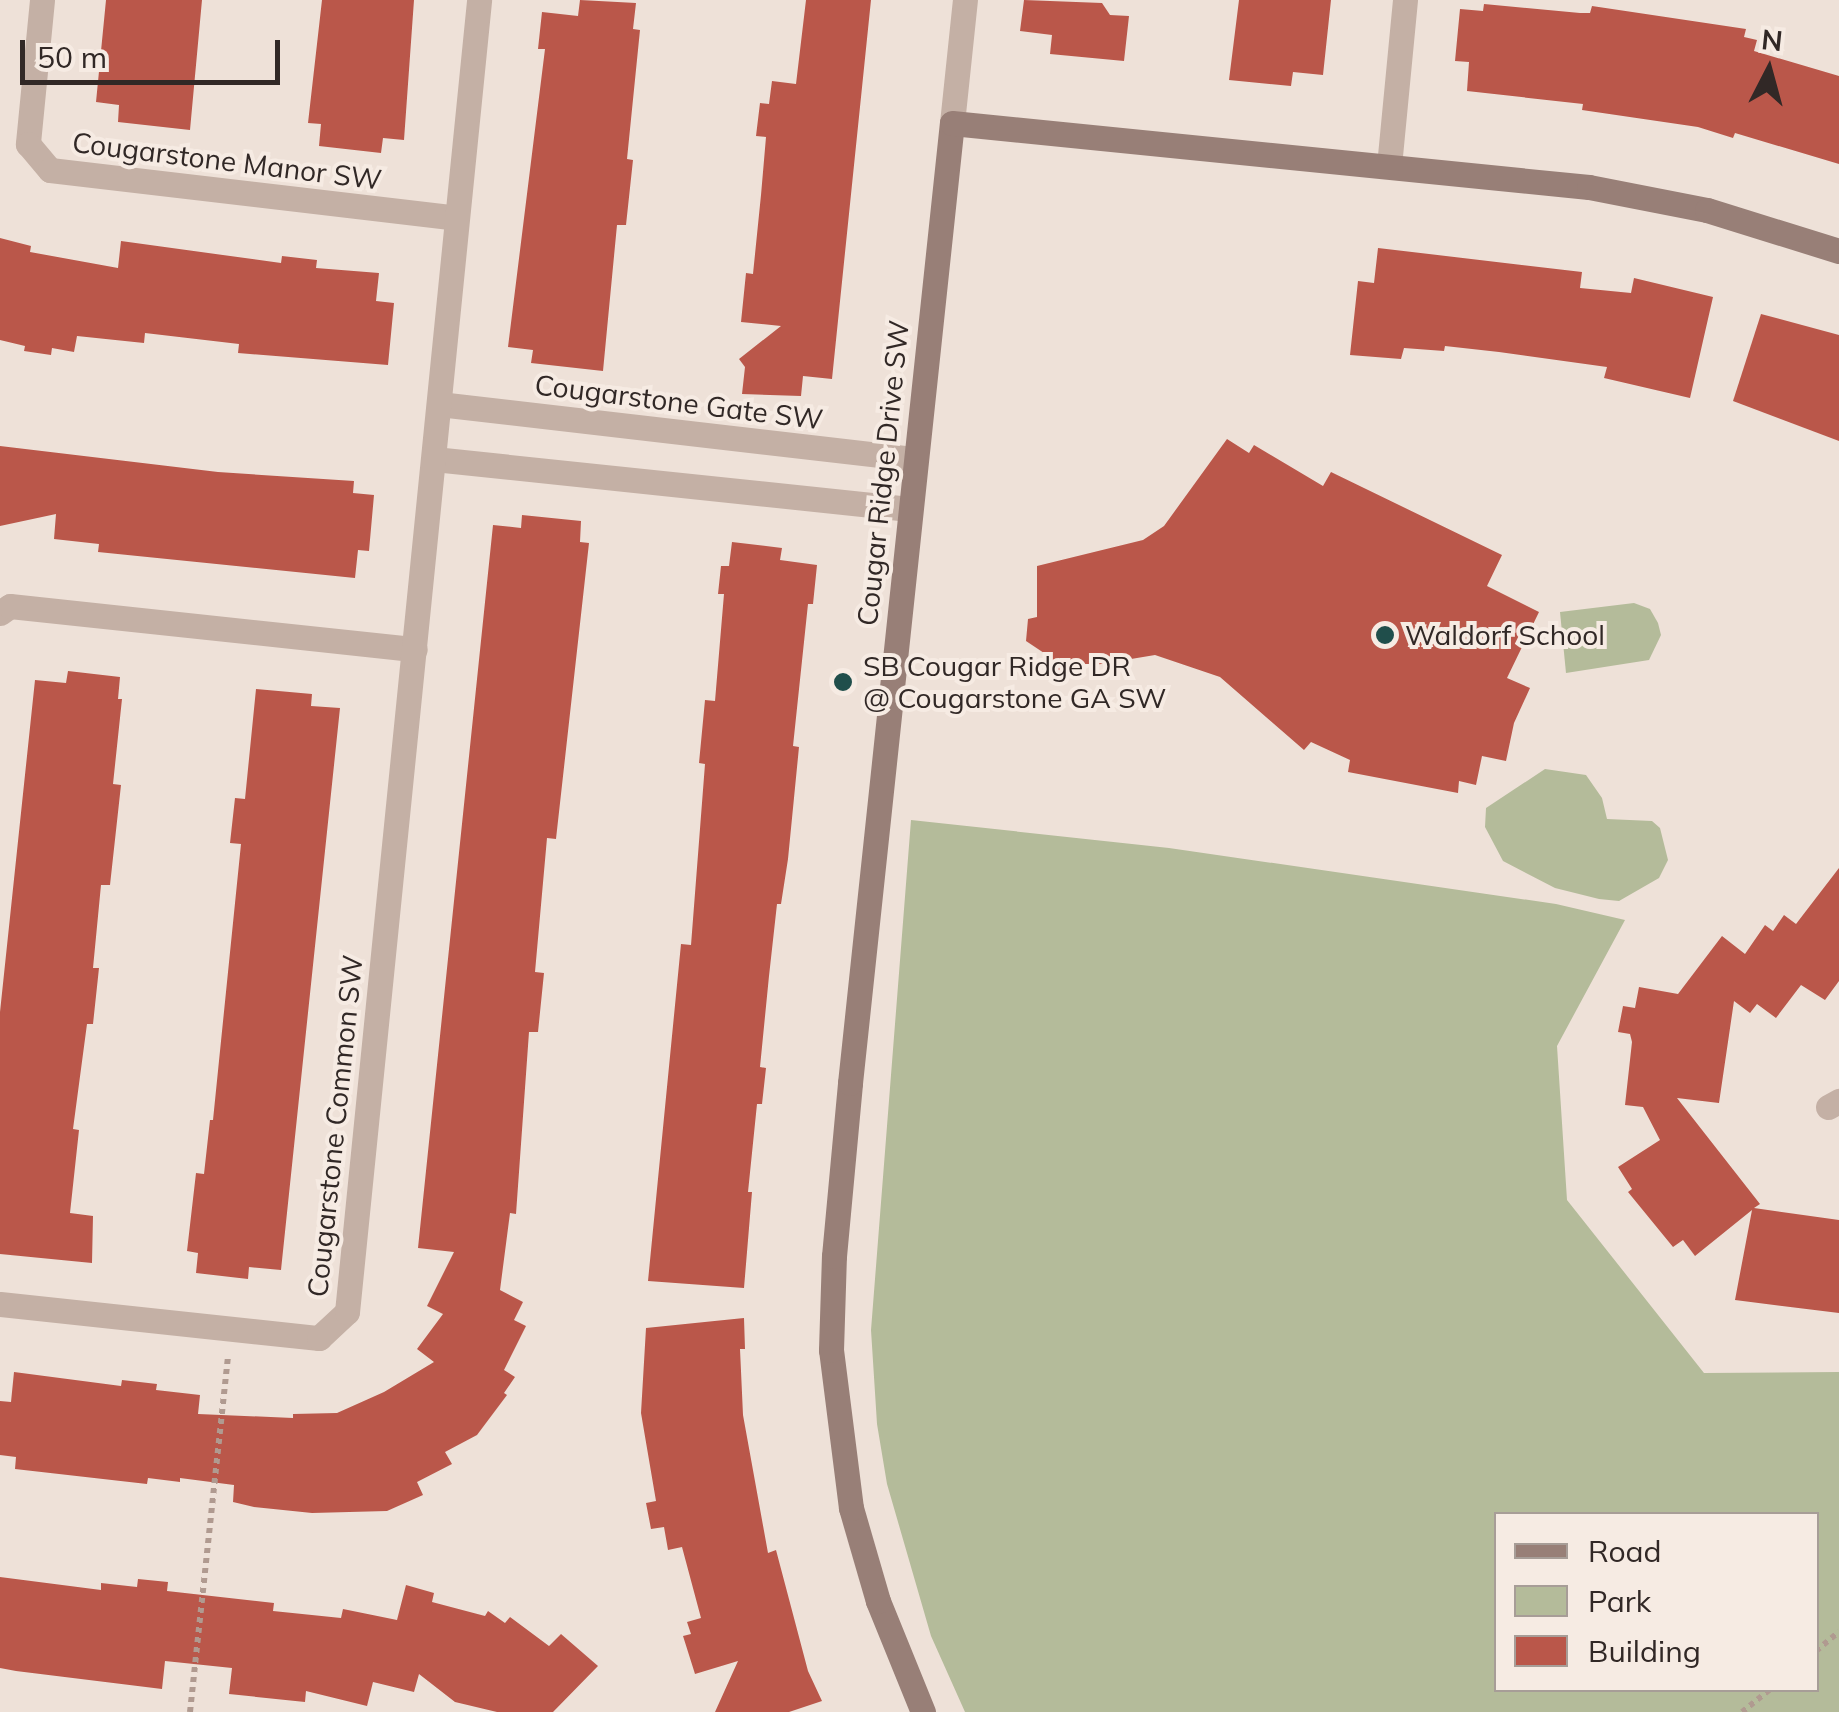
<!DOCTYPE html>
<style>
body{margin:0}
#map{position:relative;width:1839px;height:1712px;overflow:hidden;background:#eee1d8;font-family:Mulish,sans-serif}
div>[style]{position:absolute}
.green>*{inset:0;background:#b4bb9a}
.building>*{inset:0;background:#ba574a}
.path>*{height:6px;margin-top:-3px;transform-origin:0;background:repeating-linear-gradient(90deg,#b09a90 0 5px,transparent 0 10px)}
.street>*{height:25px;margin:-12.5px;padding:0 12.5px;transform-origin:12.5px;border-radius:12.5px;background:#c4b0a5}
.secondary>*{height:25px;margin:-12.5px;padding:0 12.5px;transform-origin:12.5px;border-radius:12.5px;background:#987f77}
.dots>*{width:28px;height:28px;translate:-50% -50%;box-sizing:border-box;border:5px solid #f6ebe3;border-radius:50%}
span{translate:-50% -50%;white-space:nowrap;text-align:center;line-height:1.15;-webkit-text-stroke:8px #f6ebe3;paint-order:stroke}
.street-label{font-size:28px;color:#312826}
.poi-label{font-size:28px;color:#312826}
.left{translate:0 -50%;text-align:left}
.legend{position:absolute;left:1494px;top:1512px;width:325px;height:180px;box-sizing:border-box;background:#f6ebe3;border:2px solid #a79d97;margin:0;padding:12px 18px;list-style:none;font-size:30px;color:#312826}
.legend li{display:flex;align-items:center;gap:20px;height:50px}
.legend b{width:50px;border:2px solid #a79d97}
.north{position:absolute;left:1719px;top:20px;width:100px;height:100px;-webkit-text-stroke:8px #f6ebe3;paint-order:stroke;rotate:6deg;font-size:28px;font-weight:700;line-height:40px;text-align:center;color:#312826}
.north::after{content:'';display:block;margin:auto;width:35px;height:45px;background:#312826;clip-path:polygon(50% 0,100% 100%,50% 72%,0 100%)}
.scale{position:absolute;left:20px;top:40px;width:260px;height:45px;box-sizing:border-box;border:5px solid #312826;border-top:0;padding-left:12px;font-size:30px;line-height:35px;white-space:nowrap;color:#312826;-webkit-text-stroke:8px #f6ebe3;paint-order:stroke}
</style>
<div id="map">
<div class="green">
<i style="clip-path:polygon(1634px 603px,1650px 609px,1658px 623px,1661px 635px,1649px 660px,1566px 673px,1560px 612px)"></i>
<i style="clip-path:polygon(1545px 769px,1586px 775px,1602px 798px,1607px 819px,1652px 821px,1660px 828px,1668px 860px,1659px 878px,1619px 901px,1599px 899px,1555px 888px,1503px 861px,1485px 827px,1486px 808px)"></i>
<i style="clip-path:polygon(evenodd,911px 820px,1169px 848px,1556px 904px,1625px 920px,1557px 1046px,1567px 1200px,1704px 1373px,1839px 1372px,1839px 1712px,965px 1712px,931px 1636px,887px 1484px,877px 1424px,871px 1330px,911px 820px,1496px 1514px,1816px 1514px,1816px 1690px,1496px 1690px,1496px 1514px)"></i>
</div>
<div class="building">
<i style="clip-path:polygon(106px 0,202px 0,190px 130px,118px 122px,119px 105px,96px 102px)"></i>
<i style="clip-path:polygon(322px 0,414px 0,404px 140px,383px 138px,381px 153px,319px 146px,321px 124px,308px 123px)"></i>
<i style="clip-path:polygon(580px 0,636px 3px,633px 29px,640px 30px,627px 159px,633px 160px,626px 225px,617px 225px,603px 371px,531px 363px,533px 350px,508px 347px,545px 49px,538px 49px,542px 12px,578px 16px)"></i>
<i style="clip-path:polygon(806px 0,871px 0,832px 379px,803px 376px,801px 396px,742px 394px,745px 367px,739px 359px,781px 326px,741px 322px,746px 273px,753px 274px,761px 195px,766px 137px,756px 136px,760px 103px,769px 104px,772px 81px,796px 84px)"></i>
<i style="clip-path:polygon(1024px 0,1102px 3px,1110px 15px,1129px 16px,1124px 61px,1050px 54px,1052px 35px,1020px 31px)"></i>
<i style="clip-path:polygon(1239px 0,1331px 0,1323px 75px,1293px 72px,1291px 86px,1229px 80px)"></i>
<i style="clip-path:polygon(1484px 4px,1580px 13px,1590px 13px,1592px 6px,1746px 29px,1744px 37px,1757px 40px,1754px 51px,1839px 76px,1839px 164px,1735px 133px,1733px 138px,1698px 127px,1582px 110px,1583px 104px,1467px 91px,1469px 62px,1455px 61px,1460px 9px,1483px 11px)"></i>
<i style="clip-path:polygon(0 238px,31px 246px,30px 252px,118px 268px,121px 241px,281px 263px,282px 256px,317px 260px,316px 268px,379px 273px,376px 301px,394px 303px,388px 365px,238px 353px,239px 344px,145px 333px,144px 343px,77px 336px,74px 352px,52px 348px,51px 355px,24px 351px,25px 346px,0 340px)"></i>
<i style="clip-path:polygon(1378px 248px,1582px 272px,1580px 288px,1631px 293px,1634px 278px,1713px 297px,1690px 398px,1604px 378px,1607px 367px,1499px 352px,1445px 346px,1444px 351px,1404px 348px,1401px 359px,1350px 355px,1358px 281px,1374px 283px)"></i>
<i style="clip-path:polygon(1761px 314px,1839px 335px,1839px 441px,1733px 401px)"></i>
<i style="clip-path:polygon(1227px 439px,1249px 453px,1254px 445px,1323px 486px,1331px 472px,1502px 555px,1487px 586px,1539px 612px,1507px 678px,1530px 688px,1514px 723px,1506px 761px,1482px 756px,1476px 785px,1459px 781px,1458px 793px,1348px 772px,1350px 760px,1311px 742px,1304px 750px,1220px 677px,1155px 655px,1053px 672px,1050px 657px,1026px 641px,1028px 619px,1037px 617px,1037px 566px,1143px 540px,1164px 526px)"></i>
<i style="clip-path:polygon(0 446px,218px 472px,354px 481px,353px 493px,374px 495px,369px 551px,358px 550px,355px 578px,98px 552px,99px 544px,54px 539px,56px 514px,0 526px)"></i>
<i style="clip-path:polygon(522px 515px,581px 521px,580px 542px,589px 543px,556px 839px,547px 838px,535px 972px,544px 973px,538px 1032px,529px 1032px,516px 1214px,510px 1213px,500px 1290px,523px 1302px,514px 1320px,526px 1326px,504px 1370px,515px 1377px,504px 1393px,507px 1395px,477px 1435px,445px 1452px,452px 1464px,417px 1482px,423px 1495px,387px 1511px,312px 1513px,254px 1507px,233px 1502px,234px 1485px,180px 1478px,180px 1482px,148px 1478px,147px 1484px,15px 1469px,16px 1457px,0 1455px,0 1401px,11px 1402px,14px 1372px,121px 1386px,122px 1380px,157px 1384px,156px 1390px,200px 1395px,198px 1414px,293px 1418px,293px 1414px,337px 1413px,384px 1392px,434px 1362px,417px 1349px,443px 1314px,427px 1306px,454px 1252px,418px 1248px,493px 525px,521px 528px)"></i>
<i style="clip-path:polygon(732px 542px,782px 548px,780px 560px,817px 565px,813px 604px,808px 604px,793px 746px,799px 747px,788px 859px,781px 904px,777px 904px,769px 976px,760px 1067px,766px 1068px,762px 1104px,757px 1104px,748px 1192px,752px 1192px,744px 1288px,648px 1281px,681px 944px,691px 945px,705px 764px,699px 763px,705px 700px,715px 701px,724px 594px,718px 594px,721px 566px,729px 566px)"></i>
<i style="clip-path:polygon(68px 671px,120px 677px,118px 699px,122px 699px,113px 784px,121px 785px,110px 885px,101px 885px,93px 968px,99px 968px,93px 1024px,87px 1024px,73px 1129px,79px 1130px,70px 1213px,93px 1216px,92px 1263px,0 1254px,0 1012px,35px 680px,66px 683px)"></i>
<i style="clip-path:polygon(256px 689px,312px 694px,311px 706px,340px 708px,281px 1270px,249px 1267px,248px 1279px,196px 1273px,198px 1253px,187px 1251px,196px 1173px,204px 1174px,210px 1120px,213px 1120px,241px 844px,230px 843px,235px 798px,245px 799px)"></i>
<i style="clip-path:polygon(1839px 868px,1839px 981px,1825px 1000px,1801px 985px,1776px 1018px,1757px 1004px,1750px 1013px,1734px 1001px,1719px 1103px,1677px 1098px,1760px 1204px,1754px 1208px,1839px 1220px,1839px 1313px,1735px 1300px,1752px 1210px,1695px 1256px,1683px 1240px,1673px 1247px,1628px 1192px,1632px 1189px,1618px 1167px,1660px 1140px,1643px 1107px,1625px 1105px,1632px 1042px,1630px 1034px,1618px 1032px,1623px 1006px,1635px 1008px,1639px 987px,1678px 994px,1722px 936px,1745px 954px,1765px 925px,1773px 931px,1784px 915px,1796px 924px)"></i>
<i style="clip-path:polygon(744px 1318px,745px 1349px,740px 1349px,743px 1415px,768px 1553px,776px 1550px,808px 1671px,822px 1701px,789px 1712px,715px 1712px,738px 1661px,695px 1674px,683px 1636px,691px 1634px,687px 1622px,701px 1618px,682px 1547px,668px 1550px,664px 1527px,651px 1529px,646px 1503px,656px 1501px,641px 1413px,646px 1328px)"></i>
<i style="clip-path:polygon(0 1577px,101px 1590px,101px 1583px,137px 1587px,138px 1579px,168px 1582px,167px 1591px,274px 1603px,273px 1611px,341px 1618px,343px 1609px,397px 1620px,406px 1585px,434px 1593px,432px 1602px,485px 1616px,488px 1611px,505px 1623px,510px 1617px,549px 1646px,561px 1634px,598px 1666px,553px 1712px,497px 1712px,455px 1702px,419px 1674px,414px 1692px,373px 1682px,367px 1706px,306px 1691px,305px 1702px,229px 1694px,232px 1668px,165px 1661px,162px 1689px,16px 1671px,0 1668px)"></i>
</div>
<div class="path">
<i style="left:1816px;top:1651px;width:30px;rotate:-40deg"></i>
<i style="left:190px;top:1712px;width:359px;rotate:-83.9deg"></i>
<i style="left:1742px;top:1712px;width:35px;rotate:-39deg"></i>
</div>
<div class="street">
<i style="left:42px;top:0;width:145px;rotate:95.6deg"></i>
<i style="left:28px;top:144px;width:34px;rotate:50deg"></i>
<i style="left:50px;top:170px;width:409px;rotate:6.7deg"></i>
<i style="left:952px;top:123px;width:124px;rotate:-84deg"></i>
<i style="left:1389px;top:166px;width:167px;rotate:-84.5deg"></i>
<i style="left:439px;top:404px;width:477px;rotate:6.6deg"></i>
<i style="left:434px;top:459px;width:478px;rotate:6deg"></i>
<i style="left:0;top:613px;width:12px;rotate:-35deg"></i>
<i style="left:10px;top:606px;width:407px;rotate:6.1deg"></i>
<i style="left:1828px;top:1107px;width:13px;rotate:-29deg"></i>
<i style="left:0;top:1304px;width:321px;rotate:6.1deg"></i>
<i style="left:319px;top:1338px;width:38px;rotate:-43deg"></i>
<i style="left:347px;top:1312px;width:1319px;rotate:-84.25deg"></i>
</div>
<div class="secondary">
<i style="left:923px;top:1712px;width:120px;rotate:-112.1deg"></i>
<i style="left:878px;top:1601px;width:97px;rotate:-106.2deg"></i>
<i style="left:851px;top:1508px;width:159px;rotate:-97.2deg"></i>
<i style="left:831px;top:1350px;width:94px;rotate:-88.2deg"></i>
<i style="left:834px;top:1256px;width:174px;rotate:-84.7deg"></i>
<i style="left:850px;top:1083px;width:965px;rotate:-83.94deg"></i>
<i style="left:952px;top:123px;width:640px;rotate:5.74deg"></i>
<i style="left:1589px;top:187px;width:120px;rotate:11deg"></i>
<i style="left:1707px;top:210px;width:138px;rotate:17.3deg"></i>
</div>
<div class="dots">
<i style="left:1385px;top:635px;background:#204e4b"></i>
<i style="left:843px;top:682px;background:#204e4b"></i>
</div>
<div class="street-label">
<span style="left:227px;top:161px;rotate:7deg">Cougarstone Manor SW</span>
<span style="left:679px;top:402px;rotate:7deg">Cougarstone Gate SW</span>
<span style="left:883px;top:473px;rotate:-84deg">Cougar Ridge Drive SW</span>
<span style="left:335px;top:1126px;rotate:-84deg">Cougarstone Common SW</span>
</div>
<div class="poi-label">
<span class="left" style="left:1405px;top:635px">Waldorf School</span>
<span class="left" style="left:863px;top:682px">SB Cougar Ridge DR<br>@ Cougarstone GA SW</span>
</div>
<ul class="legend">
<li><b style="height:12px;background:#987f77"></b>Road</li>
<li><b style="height:28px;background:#b4bb9a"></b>Park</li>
<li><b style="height:28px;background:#ba574a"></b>Building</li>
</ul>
<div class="north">N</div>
<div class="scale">50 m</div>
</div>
